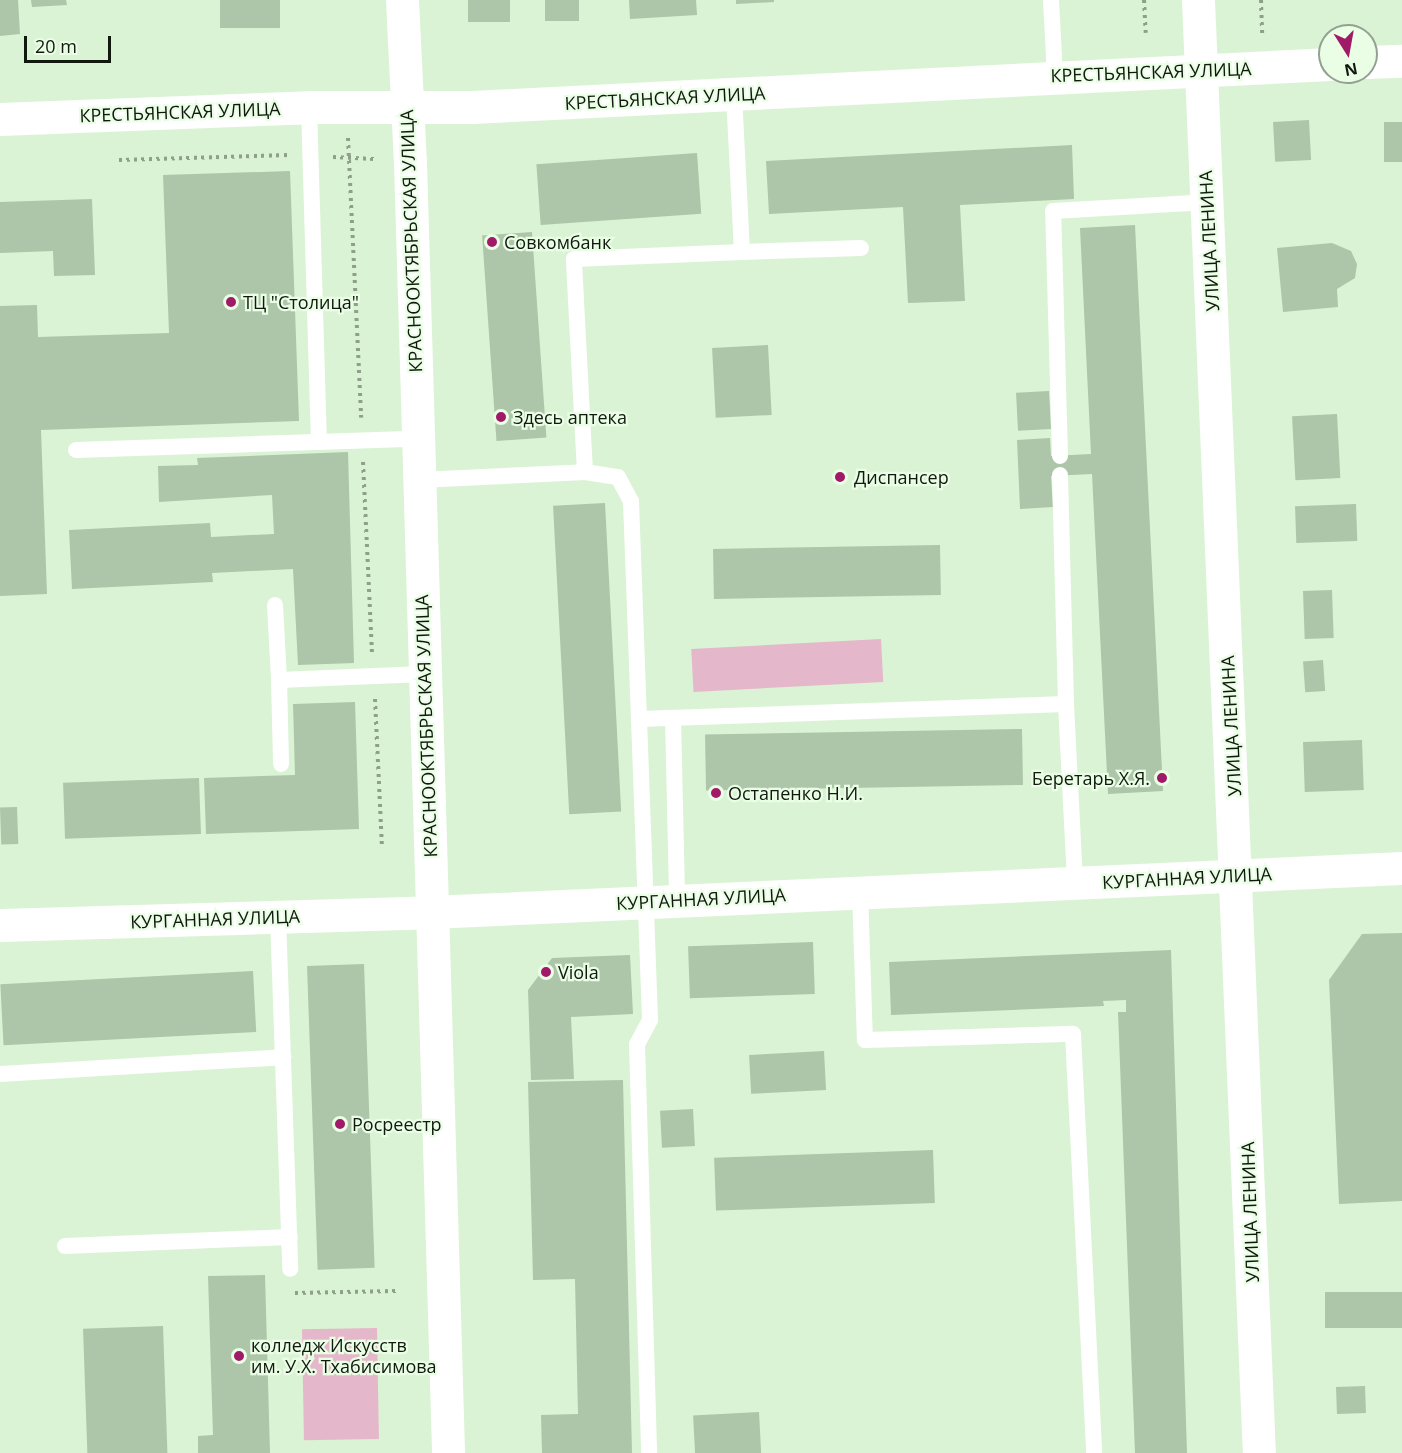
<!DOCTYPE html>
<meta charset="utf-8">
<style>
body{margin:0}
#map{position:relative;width:1402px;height:1453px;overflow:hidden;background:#daf3d4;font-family:"Open Sans",sans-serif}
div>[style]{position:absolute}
.green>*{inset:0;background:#e5b7ca;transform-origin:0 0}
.building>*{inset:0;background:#adc5a8;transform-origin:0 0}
.path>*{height:4px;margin-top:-2px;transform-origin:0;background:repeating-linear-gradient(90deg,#8ea089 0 3px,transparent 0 7.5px)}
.service>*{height:16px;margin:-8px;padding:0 8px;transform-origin:8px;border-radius:8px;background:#fff}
.tertiary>*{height:33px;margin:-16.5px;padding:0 16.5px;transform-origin:16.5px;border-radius:16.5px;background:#fff}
.dots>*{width:16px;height:16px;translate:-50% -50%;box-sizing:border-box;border:3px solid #eafee6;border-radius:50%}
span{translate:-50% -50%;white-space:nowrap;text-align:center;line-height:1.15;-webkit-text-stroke:4.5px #eafee6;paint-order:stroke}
.street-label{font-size:18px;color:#11190f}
.poi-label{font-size:18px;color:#11190f}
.left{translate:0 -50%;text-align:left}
.right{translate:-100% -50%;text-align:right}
.north{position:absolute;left:1318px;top:24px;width:60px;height:60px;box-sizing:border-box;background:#eafee6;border:2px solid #93a290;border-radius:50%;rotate:169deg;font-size:16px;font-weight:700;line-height:24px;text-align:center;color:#11190f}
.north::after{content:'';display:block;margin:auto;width:21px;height:27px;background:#a01a68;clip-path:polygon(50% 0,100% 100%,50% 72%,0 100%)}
.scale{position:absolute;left:24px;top:36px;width:87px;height:27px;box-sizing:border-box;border:3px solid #11190f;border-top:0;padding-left:8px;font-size:18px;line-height:21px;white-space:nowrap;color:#11190f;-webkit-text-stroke:4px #eafee6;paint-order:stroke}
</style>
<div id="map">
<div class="green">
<i style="left:881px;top:639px;width:43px;height:190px;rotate:87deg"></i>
<i style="left:377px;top:1328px;width:111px;height:75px;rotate:89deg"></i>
</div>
<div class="building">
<i style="clip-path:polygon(0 0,18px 0,20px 34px,0 36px)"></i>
<i style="clip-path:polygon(31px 0,66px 0,67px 5px,32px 7px)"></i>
<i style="left:220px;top:0;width:60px;height:28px"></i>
<i style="left:468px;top:0;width:42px;height:22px"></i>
<i style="left:545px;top:0;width:34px;height:21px"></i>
<i style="clip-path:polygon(629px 0,696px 0,697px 15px,630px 19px)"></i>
<i style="clip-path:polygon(736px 0,774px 0,774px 2px,736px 4px)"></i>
<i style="left:1309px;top:120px;width:40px;height:36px;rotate:87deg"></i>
<i style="left:1402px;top:122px;width:40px;height:18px;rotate:90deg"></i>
<i style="clip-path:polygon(1072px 145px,1074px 199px,960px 205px,965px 301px,908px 303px,903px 207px,769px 214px,766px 161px)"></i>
<i style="left:697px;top:153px;width:61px;height:161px;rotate:86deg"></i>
<i style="clip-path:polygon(290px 171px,299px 421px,41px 430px,47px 594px,0 596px,0 306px,37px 305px,38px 337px,169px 333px,163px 175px)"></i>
<i style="clip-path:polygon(92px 199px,95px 275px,54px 276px,53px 251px,0 253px,0 202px)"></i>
<i style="clip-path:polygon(1135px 225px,1163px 791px,1108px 794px,1092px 474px,1051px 476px,1053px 507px,1020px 509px,1017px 440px,1050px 438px,1051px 456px,1091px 454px,1080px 228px)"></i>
<i style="left:532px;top:232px;width:206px;height:50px;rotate:86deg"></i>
<i style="clip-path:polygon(1332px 243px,1351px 251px,1357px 264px,1355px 278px,1337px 289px,1338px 307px,1283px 312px,1277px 248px)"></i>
<i style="left:768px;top:345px;width:70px;height:56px;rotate:87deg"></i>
<i style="left:1049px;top:391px;width:38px;height:33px;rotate:87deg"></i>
<i style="left:1337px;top:414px;width:64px;height:45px;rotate:87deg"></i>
<i style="clip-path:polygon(348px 452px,354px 663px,298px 665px,293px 569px,212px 573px,213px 582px,72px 589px,69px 530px,210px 523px,211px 537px,274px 534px,272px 495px,159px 502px,158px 466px,198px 465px,197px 458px)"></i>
<i style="left:605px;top:503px;width:309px;height:52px;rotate:87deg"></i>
<i style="left:1356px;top:504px;width:37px;height:61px;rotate:88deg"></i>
<i style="left:940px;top:545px;width:50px;height:227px;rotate:89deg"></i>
<i style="left:1332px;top:590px;width:48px;height:29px;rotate:88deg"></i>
<i style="left:1323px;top:660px;width:31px;height:20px;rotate:86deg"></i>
<i style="clip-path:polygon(355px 702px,359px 829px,206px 834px,204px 778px,295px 775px,293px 704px)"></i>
<i style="left:1022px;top:729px;width:56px;height:317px;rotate:89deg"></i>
<i style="left:1362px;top:740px;width:50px;height:59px;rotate:88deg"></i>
<i style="left:199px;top:778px;width:56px;height:136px;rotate:88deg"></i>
<i style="left:17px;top:807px;width:37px;height:17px;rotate:88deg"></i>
<i style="clip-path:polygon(1402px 933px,1402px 1201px,1339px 1204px,1329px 980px,1362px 934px)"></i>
<i style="left:813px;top:942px;width:52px;height:125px;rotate:88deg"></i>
<i style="clip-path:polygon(1171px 950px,1187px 1453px,1135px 1453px,1118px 1012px,1126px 1012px,1126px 1000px,1103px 1001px,1104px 1006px,891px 1015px,889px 962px)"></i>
<i style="clip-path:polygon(630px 955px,633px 1014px,571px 1017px,574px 1079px,531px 1080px,528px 990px,552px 958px)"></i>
<i style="left:364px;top:964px;width:304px;height:57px;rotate:88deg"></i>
<i style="left:253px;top:971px;width:61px;height:253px;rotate:87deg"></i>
<i style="left:824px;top:1051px;width:39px;height:75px;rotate:87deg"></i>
<i style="clip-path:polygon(623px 1080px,632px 1453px,542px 1453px,541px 1415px,578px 1414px,575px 1279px,533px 1280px,528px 1082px)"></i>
<i style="left:693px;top:1109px;width:37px;height:33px;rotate:87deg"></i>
<i style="left:933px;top:1150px;width:53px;height:219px;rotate:88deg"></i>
<i style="clip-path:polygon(265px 1275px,270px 1453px,198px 1453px,198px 1436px,213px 1435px,208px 1276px)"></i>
<i style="left:1402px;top:1292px;width:36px;height:77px;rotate:90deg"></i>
<i style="left:163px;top:1326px;width:127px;height:80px;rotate:88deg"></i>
<i style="left:1365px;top:1386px;width:27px;height:29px;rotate:88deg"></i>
<i style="left:759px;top:1412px;width:41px;height:66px;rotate:87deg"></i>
</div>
<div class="path">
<i style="left:1144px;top:0;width:33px;rotate:87deg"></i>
<i style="left:1261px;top:0;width:35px;rotate:88deg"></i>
<i style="left:348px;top:138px;width:280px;rotate:87.3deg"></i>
<i style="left:333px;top:157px;width:41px;rotate:2.8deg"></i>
<i style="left:119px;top:160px;width:170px;rotate:-1.7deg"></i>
<i style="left:363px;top:462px;width:193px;rotate:87.3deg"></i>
<i style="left:375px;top:699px;width:147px;rotate:87.3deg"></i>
<i style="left:295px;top:1293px;width:101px;rotate:-1.1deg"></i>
</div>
<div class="service">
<i style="left:1051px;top:0;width:76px;rotate:87deg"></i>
<i style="left:309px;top:107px;width:335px;rotate:88.3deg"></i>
<i style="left:742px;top:252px;width:119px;rotate:-1.9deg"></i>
<i style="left:76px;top:450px;width:340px;rotate:-1.9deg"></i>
<i style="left:1060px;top:456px;width:245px;rotate:-91.6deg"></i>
<i style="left:1053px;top:211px;width:154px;rotate:-3.3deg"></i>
<i style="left:585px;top:472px;width:33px;rotate:9deg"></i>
<i style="left:618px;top:477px;width:27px;rotate:62deg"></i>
<i style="left:631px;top:501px;width:519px;rotate:87.9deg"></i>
<i style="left:650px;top:1020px;width:27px;rotate:118deg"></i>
<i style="left:637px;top:1044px;width:409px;rotate:88.3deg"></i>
<i style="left:418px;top:480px;width:167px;rotate:-2.7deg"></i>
<i style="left:585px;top:472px;width:213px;rotate:-93deg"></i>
<i style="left:574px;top:259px;width:168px;rotate:-2.4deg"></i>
<i style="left:742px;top:252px;width:157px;rotate:-92.9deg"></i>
<i style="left:275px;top:605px;width:75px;rotate:86.9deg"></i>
<i style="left:279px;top:680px;width:145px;rotate:-2.4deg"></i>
<i style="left:279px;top:680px;width:84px;rotate:88.6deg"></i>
<i style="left:1066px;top:704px;width:180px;rotate:87.1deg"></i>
<i style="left:673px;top:718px;width:183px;rotate:88.7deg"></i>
<i style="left:639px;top:719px;width:427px;rotate:-2deg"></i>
<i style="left:1066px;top:704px;width:229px;rotate:-91.5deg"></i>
<i style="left:860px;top:892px;width:148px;rotate:88.1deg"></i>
<i style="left:865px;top:1040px;width:208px;rotate:-1.7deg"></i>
<i style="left:1073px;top:1034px;width:420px;rotate:87.1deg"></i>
<i style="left:278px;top:917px;width:352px;rotate:88deg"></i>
<i style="left:0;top:1074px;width:284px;rotate:-3.4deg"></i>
<i style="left:65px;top:1246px;width:225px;rotate:-2.3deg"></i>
</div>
<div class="tertiary">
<i style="left:402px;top:0;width:162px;rotate:87.2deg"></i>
<i style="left:410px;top:162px;width:1292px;rotate:88.31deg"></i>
<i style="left:1198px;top:0;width:1454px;rotate:87.6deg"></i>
<i style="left:1366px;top:62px;width:36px;rotate:-2deg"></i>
<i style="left:0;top:119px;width:309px;rotate:-2.2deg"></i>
<i style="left:309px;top:107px;width:163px"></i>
<i style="left:472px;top:107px;width:859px;rotate:-2.87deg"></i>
<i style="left:0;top:925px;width:431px;rotate:-1.7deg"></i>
<i style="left:431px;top:912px;width:972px;rotate:-2.59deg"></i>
</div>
<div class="dots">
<i style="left:492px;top:242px;background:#a01a68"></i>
<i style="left:231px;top:302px;background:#a01a68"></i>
<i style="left:501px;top:417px;background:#a01a68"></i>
<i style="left:840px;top:477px;background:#a01a68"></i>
<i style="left:1162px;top:778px;background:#a01a68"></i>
<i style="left:716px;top:793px;background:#a01a68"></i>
<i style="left:546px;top:972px;background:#a01a68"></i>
<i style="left:340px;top:1124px;background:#a01a68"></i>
<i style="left:239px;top:1356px;background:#a01a68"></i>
</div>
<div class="street-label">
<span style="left:1151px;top:72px;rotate:-2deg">КРЕСТЬЯНСКАЯ УЛИЦА</span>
<span style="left:665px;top:98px;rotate:-3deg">КРЕСТЬЯНСКАЯ УЛИЦА</span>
<span style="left:180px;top:112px;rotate:-2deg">КРЕСТЬЯНСКАЯ УЛИЦА</span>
<span style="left:411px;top:241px;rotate:-92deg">КРАСНООКТЯБРЬСКАЯ УЛИЦА</span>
<span style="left:1209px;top:241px;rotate:-93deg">УЛИЦА ЛЕНИНА</span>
<span style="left:426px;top:726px;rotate:-92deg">КРАСНООКТЯБРЬСКАЯ УЛИЦА</span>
<span style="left:1231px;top:726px;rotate:-93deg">УЛИЦА ЛЕНИНА</span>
<span style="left:1187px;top:878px;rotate:-3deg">КУРГАННАЯ УЛИЦА</span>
<span style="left:701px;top:899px;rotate:-3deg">КУРГАННАЯ УЛИЦА</span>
<span style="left:215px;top:919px;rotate:-2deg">КУРГАННАЯ УЛИЦА</span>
<span style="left:1250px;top:1212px;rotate:-92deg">УЛИЦА ЛЕНИНА</span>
</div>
<div class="poi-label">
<span class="left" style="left:504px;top:242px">Совкомбанк</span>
<span class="left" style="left:243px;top:302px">ТЦ "Столица"</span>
<span class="left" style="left:513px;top:417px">Здесь аптека</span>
<span class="left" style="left:854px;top:477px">Диспансер</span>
<span class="right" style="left:1150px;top:778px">Беретарь Х.Я.</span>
<span class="left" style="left:728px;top:793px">Остапенко Н.И.</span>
<span class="left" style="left:558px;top:972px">Viola</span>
<span class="left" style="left:352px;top:1124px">Росреестр</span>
<span class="left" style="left:251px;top:1356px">колледж Искусств<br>им. У.Х. Тхабисимова</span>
</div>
<div class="north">N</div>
<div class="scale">20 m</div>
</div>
